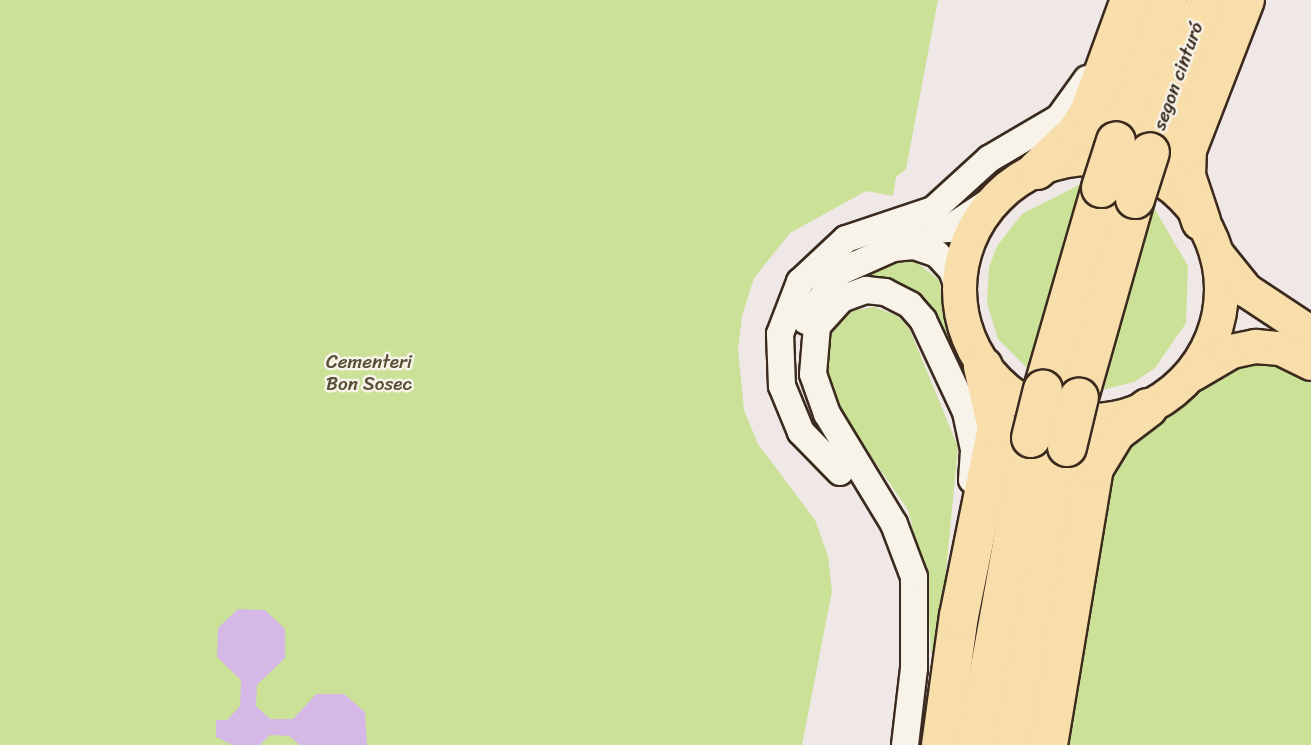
<!DOCTYPE html>
<meta charset="utf-8">
<style>
body{margin:0}
#map{position:relative;width:1311px;height:745px;overflow:hidden;background:#f0e7e7;font-family:Sriracha,sans-serif}
div>[style]{position:absolute}
.green>*{inset:0;background:#cae197}
.building>*{inset:0;background:#d5b8e5}
.roads{filter:drop-shadow(2px 0 #3b2a1e) drop-shadow(-2px 0 #3b2a1e) drop-shadow(0 2px #3b2a1e) drop-shadow(0 -2px #3b2a1e)}
.minor>*{height:26px;margin:-13px;padding:0 13px;transform-origin:13px;border-radius:13px;background:#f7f3e8}
.major>*{height:33px;margin:-16.5px;padding:0 16.5px;transform-origin:16.5px;border-radius:16.5px;background:#f8deab}
.major>.ring{margin:-16.5px;padding:0;box-sizing:content-box;background:none;border:33px solid #f8deab;border-radius:50%}
.highway>*{height:38px;margin:-19px;padding:0 19px;transform-origin:19px;border-radius:19px;background:#f8deab}
.bridges{filter:drop-shadow(2px 0 #3b2a1e) drop-shadow(-2px 0 #3b2a1e) drop-shadow(0 2px #3b2a1e) drop-shadow(0 -2px #3b2a1e)}
.highway-bridge>*{height:38px;margin:-19px;padding:0 19px;transform-origin:19px;border-radius:19px;background:#f8deab}
span{translate:-50% -50%;white-space:nowrap;text-align:center;line-height:1.15;-webkit-text-stroke:5px #f7f3e8;paint-order:stroke}
.street-label{font-size:19px;color:#3b2a1e}
.park-label{font-size:19px;color:#584f36}
</style>
<div id="map">
<div class="green">
<i style="clip-path:polygon(0 0,938px 0,906px 169px,896px 177px,893px 196px,866px 191px,790px 233px,754px 278px,742px 316px,738px 350px,744px 410px,758px 444px,815px 520px,828px 556px,832px 591px,802px 745px,0 745px)"></i>
<i style="clip-path:polygon(1081px 184px,1027px 368px,998px 339px,987px 303px,989px 267px,997px 246px,1022px 214px)"></i>
<i style="clip-path:polygon(1154px 208px,1188px 266px,1186px 323px,1155px 368px,1134px 382px,1102px 390px)"></i>
<i style="clip-path:polygon(912px 259px,939px 280px,948px 332px,981px 413px,936px 323px,837px 289px,847px 277px,886px 261px)"></i>
<i style="clip-path:polygon(874px 307px,898px 316px,910px 330px,958px 447px,938px 654px,931px 653px,927px 583px,908px 510px,847px 421px,827px 373px,825px 352px,833px 328px,852px 311px)"></i>
<i style="clip-path:polygon(1247px 363px,1274px 365px,1311px 383px,1311px 745px,1061px 745px,1115px 462px,1133px 436px,1223px 371px)"></i>
</div>
<div class="building">
<i style="clip-path:polygon(238px 609px,265px 610px,285px 629px,285px 658px,257px 685px,256px 706px,270px 719px,293px 719px,316px 694px,344px 694px,365px 712px,367px 745px,300px 745px,289px 736px,270px 735px,260px 745px,233px 745px,216px 737px,216px 720px,227px 720px,240px 706px,241px 680px,217px 657px,218px 628px)"></i>
</div>
<div class="roads">
<div class="minor">
<i style="left:896px;top:233px;width:52px;rotate:-4.4deg"></i>
<i style="left:948px;top:229px;width:60px;rotate:-33.4deg"></i>
<i style="left:806px;top:321px;width:59px;rotate:-56deg"></i>
<i style="left:839px;top:272px;width:59px;rotate:-24deg"></i>
<i style="left:893px;top:248px;width:21px;rotate:-5deg"></i>
<i style="left:914px;top:246px;width:24px;rotate:19deg"></i>
<i style="left:937px;top:254px;width:22px;rotate:47deg"></i>
<i style="left:952px;top:270px;width:21px;rotate:71deg"></i>
<i style="left:840px;top:472px;width:56px;rotate:-134.3deg"></i>
<i style="left:801px;top:432px;width:50px;rotate:-112.4deg"></i>
<i style="left:782px;top:386px;width:52px;rotate:-92.2deg"></i>
<i style="left:780px;top:334px;width:56px;rotate:-69deg"></i>
<i style="left:800px;top:282px;width:63px;rotate:-43.1deg"></i>
<i style="left:846px;top:239px;width:92px;rotate:-18.4deg"></i>
<i style="left:933px;top:210px;width:76px;rotate:-42.3deg"></i>
<i style="left:989px;top:159px;width:81px;rotate:-30.4deg"></i>
<i style="left:1059px;top:118px;width:48px;rotate:-54.3deg"></i>
<i style="left:905px;top:745px;width:78px;rotate:-83.3deg"></i>
<i style="left:914px;top:668px;width:91px;rotate:-90deg"></i>
<i style="left:914px;top:577px;width:57px;rotate:-110.7deg"></i>
<i style="left:894px;top:524px;width:129px;rotate:-121.3deg"></i>
<i style="left:827px;top:414px;width:42px;rotate:-109.3deg"></i>
<i style="left:813px;top:374px;width:48px;rotate:-85.2deg"></i>
<i style="left:817px;top:326px;width:36px;rotate:-48deg"></i>
<i style="left:841px;top:299px;width:27px;rotate:-20deg"></i>
<i style="left:866px;top:290px;width:19px;rotate:6deg"></i>
<i style="left:885px;top:292px;width:28px;rotate:27deg"></i>
<i style="left:910px;top:305px;width:20px;rotate:49deg"></i>
<i style="left:923px;top:320px;width:102px;rotate:64.9deg"></i>
<i style="left:966px;top:412px;width:40px;rotate:78deg"></i>
<i style="left:974px;top:451px;width:29px;rotate:94deg"></i>
</div>
<div class="major">
<i class="ring" style="left:959px;top:158px;width:229px;height:229px"></i>
<i style="left:1216px;top:253px;width:48px;rotate:51deg"></i>
<i style="left:1246px;top:290px;width:78px;rotate:33.5deg"></i>
<i style="left:1192px;top:374px;width:45px;rotate:-30.5deg"></i>
<i style="left:1231px;top:351px;width:25px;rotate:-12deg"></i>
<i style="left:1255px;top:346px;width:25px;rotate:5deg"></i>
<i style="left:1280px;top:348px;width:34px;rotate:26deg"></i>
</div>
<div class="highway">
<i style="left:1116px;top:141px;width:150px;rotate:-69.8deg"></i>
<i style="left:1150px;top:152px;width:162px;rotate:-69.4deg"></i>
<i style="left:1037px;top:170px;width:54px;rotate:-43.5deg"></i>
<i style="left:1076px;top:133px;width:24px;rotate:-57deg"></i>
<i style="left:1089px;top:113px;width:120px;rotate:-70.1deg"></i>
<i style="left:1201px;top:221px;width:47px;rotate:-108.4deg"></i>
<i style="left:1186px;top:176px;width:26px;rotate:-88deg"></i>
<i style="left:1187px;top:150px;width:161px;rotate:-68.9deg"></i>
<i style="left:1043px;top:389px;width:209px;rotate:-73.9deg"></i>
<i style="left:1079px;top:397px;width:206px;rotate:-74.2deg"></i>
<i style="left:941px;top:745px;width:130px;rotate:-82.1deg"></i>
<i style="left:959px;top:616px;width:192px;rotate:-78.6deg"></i>
<i style="left:997px;top:428px;width:63px;rotate:-102.9deg"></i>
<i style="left:976px;top:745px;width:312px;rotate:-79.8deg"></i>
<i style="left:1013px;top:745px;width:303px;rotate:-79.7deg"></i>
<i style="left:1048px;top:745px;width:281px;rotate:-80.6deg"></i>
<i style="left:1094px;top:468px;width:42px;rotate:-58.6deg"></i>
<i style="left:1116px;top:432px;width:40px;rotate:-37deg"></i>
</div>
</div>
<div class="bridges">
<div class="highway-bridge">
<i style="left:1101px;top:188px;width:49px;rotate:-72.3deg"></i>
<i style="left:1135px;top:199px;width:49px;rotate:-72.3deg"></i>
<i style="left:1031px;top:438px;width:50px;rotate:-76.2deg"></i>
<i style="left:1067px;top:447px;width:51px;rotate:-76.5deg"></i>
</div>
</div>
<div class="street-label">
<span style="left:1178px;top:76px;rotate:-70deg">segon cinturó</span>
</div>
<div class="park-label">
<span style="left:369px;top:373px">Cementeri<br>Bon Sosec</span>
</div>
</div>
